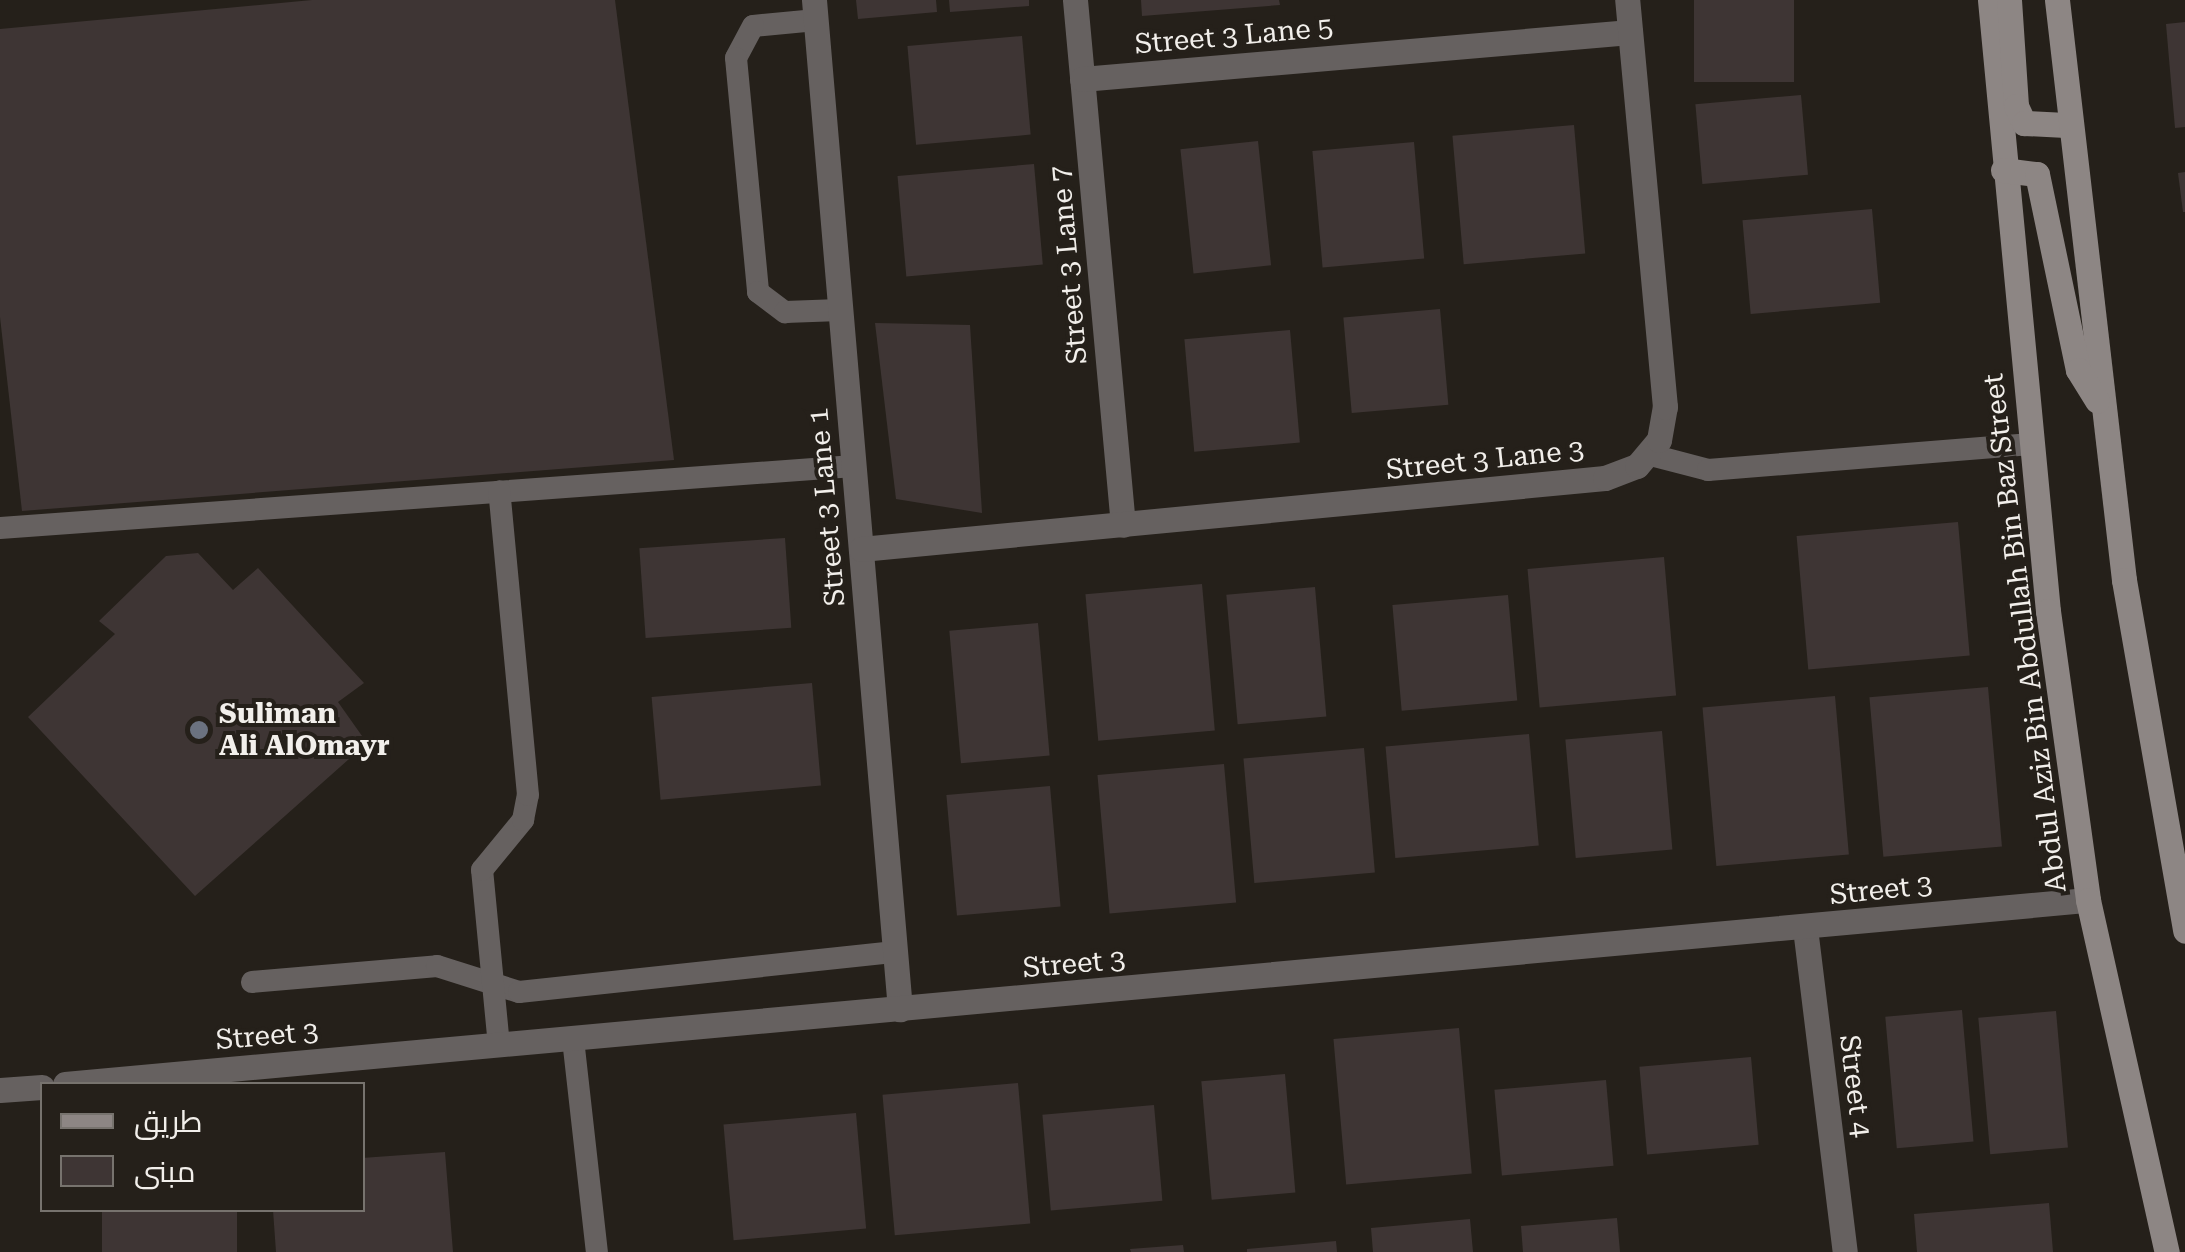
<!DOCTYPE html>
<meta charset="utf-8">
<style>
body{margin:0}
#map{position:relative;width:2185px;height:1252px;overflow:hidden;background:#25201a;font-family:"Roboto Serif",Cairo,serif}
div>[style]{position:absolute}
.building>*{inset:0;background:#3e3534;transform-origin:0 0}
.lane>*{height:22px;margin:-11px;padding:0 11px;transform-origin:11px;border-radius:11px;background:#666160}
.street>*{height:25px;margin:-12.5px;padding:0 12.5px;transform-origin:12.5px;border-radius:12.5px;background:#666160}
.secondary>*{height:25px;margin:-12.5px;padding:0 12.5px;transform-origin:12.5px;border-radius:12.5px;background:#8d8684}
.dots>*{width:28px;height:28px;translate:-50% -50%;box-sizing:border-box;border:5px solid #25201a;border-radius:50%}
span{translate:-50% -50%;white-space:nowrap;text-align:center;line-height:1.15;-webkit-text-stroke:8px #25201a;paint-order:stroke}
.street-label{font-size:28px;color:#f2efeb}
.poi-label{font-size:28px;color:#f2efeb;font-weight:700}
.left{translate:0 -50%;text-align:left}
.legend{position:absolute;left:40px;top:1082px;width:325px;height:130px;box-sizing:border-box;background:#25201a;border:2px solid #77736e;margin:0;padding:12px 18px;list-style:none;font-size:30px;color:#f2efeb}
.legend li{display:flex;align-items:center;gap:20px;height:50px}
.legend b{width:50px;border:2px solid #77736e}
</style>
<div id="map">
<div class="building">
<i style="clip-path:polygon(312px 0,615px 0,674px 460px,22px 511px,0 317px,0 29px)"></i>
<i style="clip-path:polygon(856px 0,936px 0,937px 12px,858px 19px)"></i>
<i style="clip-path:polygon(949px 0,1029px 0,1029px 6px,950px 12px)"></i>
<i style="clip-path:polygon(1141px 0,1279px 0,1280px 5px,1142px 16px)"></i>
<i style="left:1694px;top:0;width:100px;height:82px"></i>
<i style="clip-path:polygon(2185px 22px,2185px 127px,2175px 128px,2166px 24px)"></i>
<i style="left:1022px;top:36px;width:99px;height:115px;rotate:85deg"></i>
<i style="left:1801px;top:95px;width:80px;height:106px;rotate:85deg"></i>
<i style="left:1574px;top:125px;width:129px;height:122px;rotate:85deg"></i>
<i style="left:1258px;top:141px;width:125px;height:78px;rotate:84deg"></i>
<i style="left:1414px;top:142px;width:117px;height:102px;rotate:85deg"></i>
<i style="left:1034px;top:164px;width:101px;height:137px;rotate:85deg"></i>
<i style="clip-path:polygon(2185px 172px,2185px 212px,2183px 212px,2178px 173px)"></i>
<i style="left:1872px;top:209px;width:94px;height:130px;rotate:85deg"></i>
<i style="left:1440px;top:309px;width:96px;height:97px;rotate:85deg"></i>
<i style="clip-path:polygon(875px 323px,970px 325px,982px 513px,896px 499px)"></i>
<i style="left:1290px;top:330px;width:113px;height:106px;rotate:85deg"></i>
<i style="left:1958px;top:522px;width:134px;height:162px;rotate:85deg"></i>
<i style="left:785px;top:538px;width:90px;height:146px;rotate:86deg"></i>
<i style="clip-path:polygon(198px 553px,233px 590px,258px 568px,364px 683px,338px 702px,367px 743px,195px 896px,28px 717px,115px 634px,99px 621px,166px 556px)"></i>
<i style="left:1664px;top:557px;width:139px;height:137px;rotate:85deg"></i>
<i style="left:1202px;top:584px;width:147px;height:117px;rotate:85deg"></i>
<i style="left:1315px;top:587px;width:130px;height:89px;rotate:85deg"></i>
<i style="left:1508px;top:595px;width:106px;height:116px;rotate:85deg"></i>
<i style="left:1038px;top:623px;width:133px;height:89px;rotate:85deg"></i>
<i style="left:812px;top:683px;width:103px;height:161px;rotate:85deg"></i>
<i style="left:1988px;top:687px;width:160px;height:119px;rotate:85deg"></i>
<i style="left:1835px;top:696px;width:159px;height:133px;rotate:85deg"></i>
<i style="left:1662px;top:731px;width:119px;height:97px;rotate:85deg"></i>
<i style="left:1529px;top:734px;width:112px;height:144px;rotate:85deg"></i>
<i style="left:1364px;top:748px;width:125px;height:121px;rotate:85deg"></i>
<i style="left:1224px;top:764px;width:139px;height:127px;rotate:85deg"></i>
<i style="left:1050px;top:786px;width:121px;height:104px;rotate:85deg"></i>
<i style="left:1962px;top:1010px;width:132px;height:77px;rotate:85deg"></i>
<i style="left:2056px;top:1011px;width:137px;height:78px;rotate:85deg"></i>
<i style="left:1459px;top:1028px;width:146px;height:126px;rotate:85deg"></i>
<i style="left:1751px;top:1057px;width:88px;height:112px;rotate:85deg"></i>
<i style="left:1285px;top:1074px;width:119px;height:84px;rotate:85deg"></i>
<i style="left:1606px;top:1080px;width:86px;height:112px;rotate:85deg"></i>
<i style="left:1018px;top:1083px;width:141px;height:136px;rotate:85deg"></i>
<i style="left:1154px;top:1105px;width:96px;height:112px;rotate:85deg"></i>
<i style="left:856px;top:1113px;width:116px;height:133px;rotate:85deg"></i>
<i style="clip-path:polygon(445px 1152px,453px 1252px,276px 1252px,273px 1210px,362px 1210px,362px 1158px)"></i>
<i style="clip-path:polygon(2049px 1203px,2053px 1252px,1917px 1252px,1914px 1214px)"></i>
<i style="left:102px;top:1210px;width:135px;height:42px"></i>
<i style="clip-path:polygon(1617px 1218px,1620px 1252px,1523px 1252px,1521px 1226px)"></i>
<i style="clip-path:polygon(1470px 1219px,1473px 1252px,1373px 1252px,1371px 1228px)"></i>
<i style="clip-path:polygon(1336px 1241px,1337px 1252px,1247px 1252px,1247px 1249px)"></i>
<i style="clip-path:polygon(1183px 1245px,1184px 1252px,1131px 1252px,1130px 1249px)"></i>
</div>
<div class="lane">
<i style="left:816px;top:20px;width:63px;rotate:174.6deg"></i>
<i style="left:753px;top:26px;width:36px;rotate:118deg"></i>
<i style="left:736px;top:58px;width:235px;rotate:84.6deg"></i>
<i style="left:758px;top:292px;width:34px;rotate:37deg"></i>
<i style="left:785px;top:312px;width:55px;rotate:-2.1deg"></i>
<i style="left:1651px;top:455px;width:59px;rotate:14.7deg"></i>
<i style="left:1708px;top:470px;width:324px;rotate:-4.6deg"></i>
<i style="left:0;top:528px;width:856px;rotate:-4.15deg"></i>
<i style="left:252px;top:982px;width:186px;rotate:-4.9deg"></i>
<i style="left:437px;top:966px;width:86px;rotate:17.6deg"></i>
<i style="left:519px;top:992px;width:378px;rotate:-6.1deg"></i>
<i style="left:573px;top:1039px;width:214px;rotate:83.6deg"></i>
<i style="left:499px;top:1046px;width:177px;rotate:-95.5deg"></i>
<i style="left:482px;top:870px;width:65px;rotate:-50.6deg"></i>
<i style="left:523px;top:820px;width:25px;rotate:-79deg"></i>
<i style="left:528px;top:795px;width:305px;rotate:-95.4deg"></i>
</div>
<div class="street">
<i style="left:814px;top:0;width:1013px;rotate:85.13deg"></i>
<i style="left:1075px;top:0;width:527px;rotate:84.78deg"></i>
<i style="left:1082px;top:79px;width:550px;rotate:-4.9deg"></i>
<i style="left:861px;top:549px;width:747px;rotate:-5.45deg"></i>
<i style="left:1605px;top:478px;width:34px;rotate:-21deg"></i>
<i style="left:1637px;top:466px;width:34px;rotate:-50deg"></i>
<i style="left:1659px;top:440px;width:34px;rotate:-80deg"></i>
<i style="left:1665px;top:407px;width:409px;rotate:-95.3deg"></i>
<i style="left:1805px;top:928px;width:326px;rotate:83deg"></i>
<i style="left:65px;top:1084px;width:2031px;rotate:-5.2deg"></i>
<i style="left:0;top:1090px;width:42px;rotate:-4.1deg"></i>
</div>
<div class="secondary">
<i style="left:1990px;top:0;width:614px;rotate:84.58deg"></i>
<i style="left:2048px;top:611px;width:292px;rotate:82.1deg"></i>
<i style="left:2088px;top:900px;width:361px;rotate:77.4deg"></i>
<i style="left:2009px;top:0;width:106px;rotate:86.2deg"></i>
<i style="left:2016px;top:106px;width:19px;rotate:65deg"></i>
<i style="left:2024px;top:123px;width:42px;rotate:2.7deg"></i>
<i style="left:2057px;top:0;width:584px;rotate:83.41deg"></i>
<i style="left:2124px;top:580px;width:356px;rotate:80.1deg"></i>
<i style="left:2003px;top:170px;width:34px;rotate:7deg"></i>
<i style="left:2037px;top:174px;width:200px;rotate:78.2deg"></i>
<i style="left:2078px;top:370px;width:36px;rotate:58deg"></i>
</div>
<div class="dots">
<i style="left:199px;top:730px;background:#6b7280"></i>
</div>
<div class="street-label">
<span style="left:1234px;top:36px;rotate:-5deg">Street 3 Lane 5</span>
<span style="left:1069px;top:265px;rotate:-95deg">Street 3 Lane 7</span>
<span style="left:1485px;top:460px;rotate:-6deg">Street 3 Lane 3</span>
<span style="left:827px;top:507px;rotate:-95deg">Street 3 Lane 1</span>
<span style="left:2025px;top:633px;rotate:-97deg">Abdul Aziz Bin Abdullah Bin Baz Street</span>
<span style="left:1881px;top:890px;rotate:-6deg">Street 3</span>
<span style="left:1074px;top:964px;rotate:-5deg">Street 3</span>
<span style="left:267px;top:1036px;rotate:-5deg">Street 3</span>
<span style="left:1855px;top:1086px;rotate:83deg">Street 4</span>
</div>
<div class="poi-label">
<span class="left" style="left:219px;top:730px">Suliman<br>Ali AlOmayr</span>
</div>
<ul class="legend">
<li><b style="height:12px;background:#8d8684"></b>طريق</li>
<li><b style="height:28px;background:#3e3534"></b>مبنى</li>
</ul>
</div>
